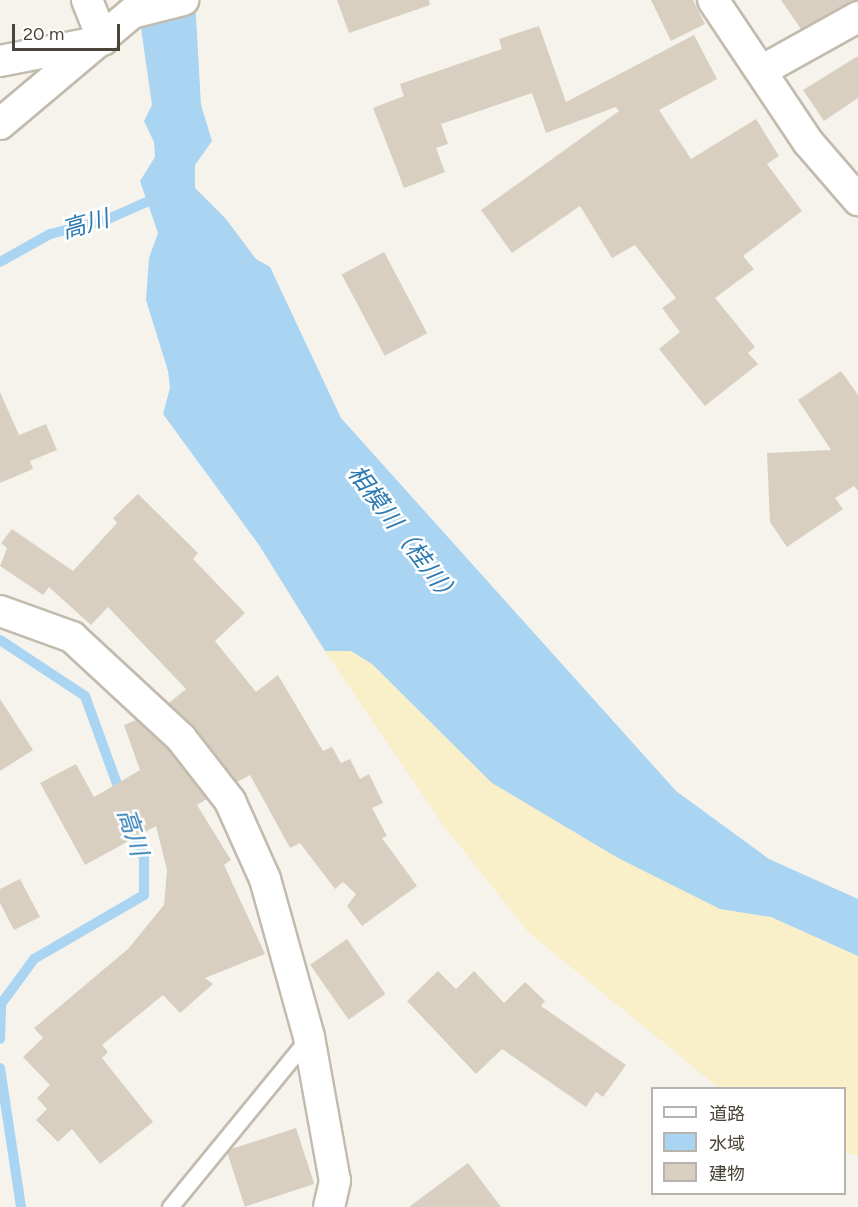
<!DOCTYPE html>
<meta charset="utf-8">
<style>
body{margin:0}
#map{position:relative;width:858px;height:1207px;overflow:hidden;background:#f6f3ec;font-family:Figtree,"Noto Sans JP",sans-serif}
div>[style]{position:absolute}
.sand>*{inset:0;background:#f9efc9}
.water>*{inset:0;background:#a9d4f2}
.stream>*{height:10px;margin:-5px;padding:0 5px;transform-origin:5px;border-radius:5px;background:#a9d4f2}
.building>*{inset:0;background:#d8cfc1;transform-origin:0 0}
.roads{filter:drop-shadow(2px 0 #c2bbae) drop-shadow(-2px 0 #c2bbae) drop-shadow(0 2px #c2bbae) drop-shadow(0 -2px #c2bbae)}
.lane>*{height:15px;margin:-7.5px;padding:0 7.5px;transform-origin:7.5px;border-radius:7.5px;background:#fff}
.street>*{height:30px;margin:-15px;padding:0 15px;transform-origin:15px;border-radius:15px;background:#fff}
span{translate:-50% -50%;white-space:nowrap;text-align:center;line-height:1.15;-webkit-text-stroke:5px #fff;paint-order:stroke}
.water-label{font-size:24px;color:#2e7ab2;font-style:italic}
.legend{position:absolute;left:651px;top:1087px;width:195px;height:108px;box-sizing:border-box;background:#fff;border:2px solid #b7b4b0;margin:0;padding:8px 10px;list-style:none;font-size:18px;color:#4b4439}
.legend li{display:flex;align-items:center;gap:12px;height:30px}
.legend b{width:30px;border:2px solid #b7b4b0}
.scale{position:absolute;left:12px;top:24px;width:108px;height:27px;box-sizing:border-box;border:3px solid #4b4439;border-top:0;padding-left:8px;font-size:18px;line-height:21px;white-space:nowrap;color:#4b4439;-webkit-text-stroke:4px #fff;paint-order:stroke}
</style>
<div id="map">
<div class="sand">
<i style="clip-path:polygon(325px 651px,351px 651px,372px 664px,492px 783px,618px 858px,720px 909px,771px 917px,858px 956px,858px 1156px,845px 1152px,844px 1088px,719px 1088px,528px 932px,443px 825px)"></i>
</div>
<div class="water">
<i style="clip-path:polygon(137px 0,195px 0,201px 105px,212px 141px,195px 165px,195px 188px,226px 219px,256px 259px,270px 267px,341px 418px,676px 791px,769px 859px,858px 899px,858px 956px,771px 917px,720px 909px,618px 858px,492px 783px,372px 664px,351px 651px,325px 651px,259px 545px,163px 414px,170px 388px,168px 371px,146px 300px,149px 258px,158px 233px,140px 181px,155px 157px,154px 142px,144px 121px,152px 105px)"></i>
</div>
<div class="stream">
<i style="left:0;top:262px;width:57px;rotate:-29.2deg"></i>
<i style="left:50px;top:234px;width:58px;rotate:-14deg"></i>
<i style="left:106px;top:220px;width:59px;rotate:-24deg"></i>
<i style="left:0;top:640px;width:102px;rotate:33.4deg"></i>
<i style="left:85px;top:696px;width:105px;rotate:70deg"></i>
<i style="left:0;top:1039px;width:35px;rotate:-88deg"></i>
<i style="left:1px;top:1004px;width:56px;rotate:-53.7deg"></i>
<i style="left:34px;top:959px;width:127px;rotate:-30.2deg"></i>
<i style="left:144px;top:895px;width:37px;rotate:-90deg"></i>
<i style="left:144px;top:858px;width:36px;rotate:-111deg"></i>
<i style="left:0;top:1068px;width:141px;rotate:81.4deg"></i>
</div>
<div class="building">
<i style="clip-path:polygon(337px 0,429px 0,430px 5px,349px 33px)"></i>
<i style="clip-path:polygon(651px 0,693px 0,705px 24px,671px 41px)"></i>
<i style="clip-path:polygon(781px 0,857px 0,801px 29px)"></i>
<i style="clip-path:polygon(539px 26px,566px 102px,694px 35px,717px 79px,659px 110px,691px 159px,756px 119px,779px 156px,767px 164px,802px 211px,743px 256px,754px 269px,715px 298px,755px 347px,748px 353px,758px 364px,705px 406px,659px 349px,680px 332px,662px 308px,676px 298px,635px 245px,612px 258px,580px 206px,512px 253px,481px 210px,619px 111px,616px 107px,546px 133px,532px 93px,441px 124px,448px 144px,436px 148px,445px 172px,404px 188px,373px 108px,404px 96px,400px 84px,502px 49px,499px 39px)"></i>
<i style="clip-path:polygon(858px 56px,858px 98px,824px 121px,803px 90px)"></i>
<i style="left:384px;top:252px;width:92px;height:48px;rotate:62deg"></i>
<i style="clip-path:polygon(841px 371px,858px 395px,858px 491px,854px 486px,835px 498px,843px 509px,787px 547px,770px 522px,767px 453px,831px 450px,798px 400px)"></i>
<i style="clip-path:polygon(0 392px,19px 435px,46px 424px,57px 450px,30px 461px,33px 469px,0 483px)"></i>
<i style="clip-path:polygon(138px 494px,198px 553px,193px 559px,245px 613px,215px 641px,256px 692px,278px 675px,323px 751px,332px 747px,341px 763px,350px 759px,360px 779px,369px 774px,383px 803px,372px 808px,387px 836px,382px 838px,417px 886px,362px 926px,347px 906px,356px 894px,343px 882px,335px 889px,300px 843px,290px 848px,250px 775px,237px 782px,195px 727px,169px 703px,186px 689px,108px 607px,91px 625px,49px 587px,43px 595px,0 566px,7px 548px,1px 543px,12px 529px,73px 571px,117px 523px,113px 518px)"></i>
<i style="clip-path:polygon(0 699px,33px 750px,0 771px)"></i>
<i style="clip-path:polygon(136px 720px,168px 750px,207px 799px,197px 805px,231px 860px,224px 865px,265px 954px,205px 978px,213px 984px,180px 1013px,163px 995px,102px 1045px,108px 1052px,102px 1058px,153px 1122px,100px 1164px,72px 1129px,58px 1142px,36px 1120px,47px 1109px,37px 1098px,50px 1085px,23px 1057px,43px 1038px,34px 1028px,128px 949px,164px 905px,167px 870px,156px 826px,85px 865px,40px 783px,76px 764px,94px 797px,140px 770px,124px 725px)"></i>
<i style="clip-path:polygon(20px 879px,40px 917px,14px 930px,0 903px,0 889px)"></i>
<i style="left:347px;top:939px;width:67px;height:45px;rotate:55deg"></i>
<i style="clip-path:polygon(438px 971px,456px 989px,474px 971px,504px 1003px,525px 982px,545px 1001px,541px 1006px,626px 1065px,603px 1097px,596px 1092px,586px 1107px,502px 1049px,476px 1074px,407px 1001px)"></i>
<i style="left:296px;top:1128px;width:59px;height:73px;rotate:72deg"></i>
<i style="clip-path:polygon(468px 1163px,501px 1207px,409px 1207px)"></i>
</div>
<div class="roads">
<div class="lane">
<i style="left:170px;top:1207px;width:220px;rotate:-50.7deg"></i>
</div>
<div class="street">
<i style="left:87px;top:0;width:43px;rotate:68.2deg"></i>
<i style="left:713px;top:0;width:171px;rotate:56.2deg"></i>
<i style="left:808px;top:142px;width:77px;rotate:49.2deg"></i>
<i style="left:0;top:61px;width:99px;rotate:-11.1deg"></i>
<i style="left:761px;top:71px;width:111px;rotate:-29.1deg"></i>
<i style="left:0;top:124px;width:172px;rotate:-40.1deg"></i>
<i style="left:132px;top:13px;width:53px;rotate:-14.3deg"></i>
<i style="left:0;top:611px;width:77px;rotate:19.9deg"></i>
<i style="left:72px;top:637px;width:149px;rotate:42.8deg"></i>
<i style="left:181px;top:738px;width:80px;rotate:52.1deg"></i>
<i style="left:230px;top:801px;width:85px;rotate:65.8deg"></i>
<i style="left:265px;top:879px;width:164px;rotate:74.4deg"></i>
<i style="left:309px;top:1037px;width:146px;rotate:79.8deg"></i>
<i style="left:335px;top:1181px;width:27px;rotate:103deg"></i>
</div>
</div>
<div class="water-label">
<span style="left:85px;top:224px;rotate:-16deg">高川</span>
<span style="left:404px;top:535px;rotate:53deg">相模川（桂川）</span>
<span style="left:133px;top:832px;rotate:72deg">高川</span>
</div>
<ul class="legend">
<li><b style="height:8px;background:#fff"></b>道路</li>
<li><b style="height:16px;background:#a9d4f2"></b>水域</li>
<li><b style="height:16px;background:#d8cfc1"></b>建物</li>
</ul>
<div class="scale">20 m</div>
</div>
